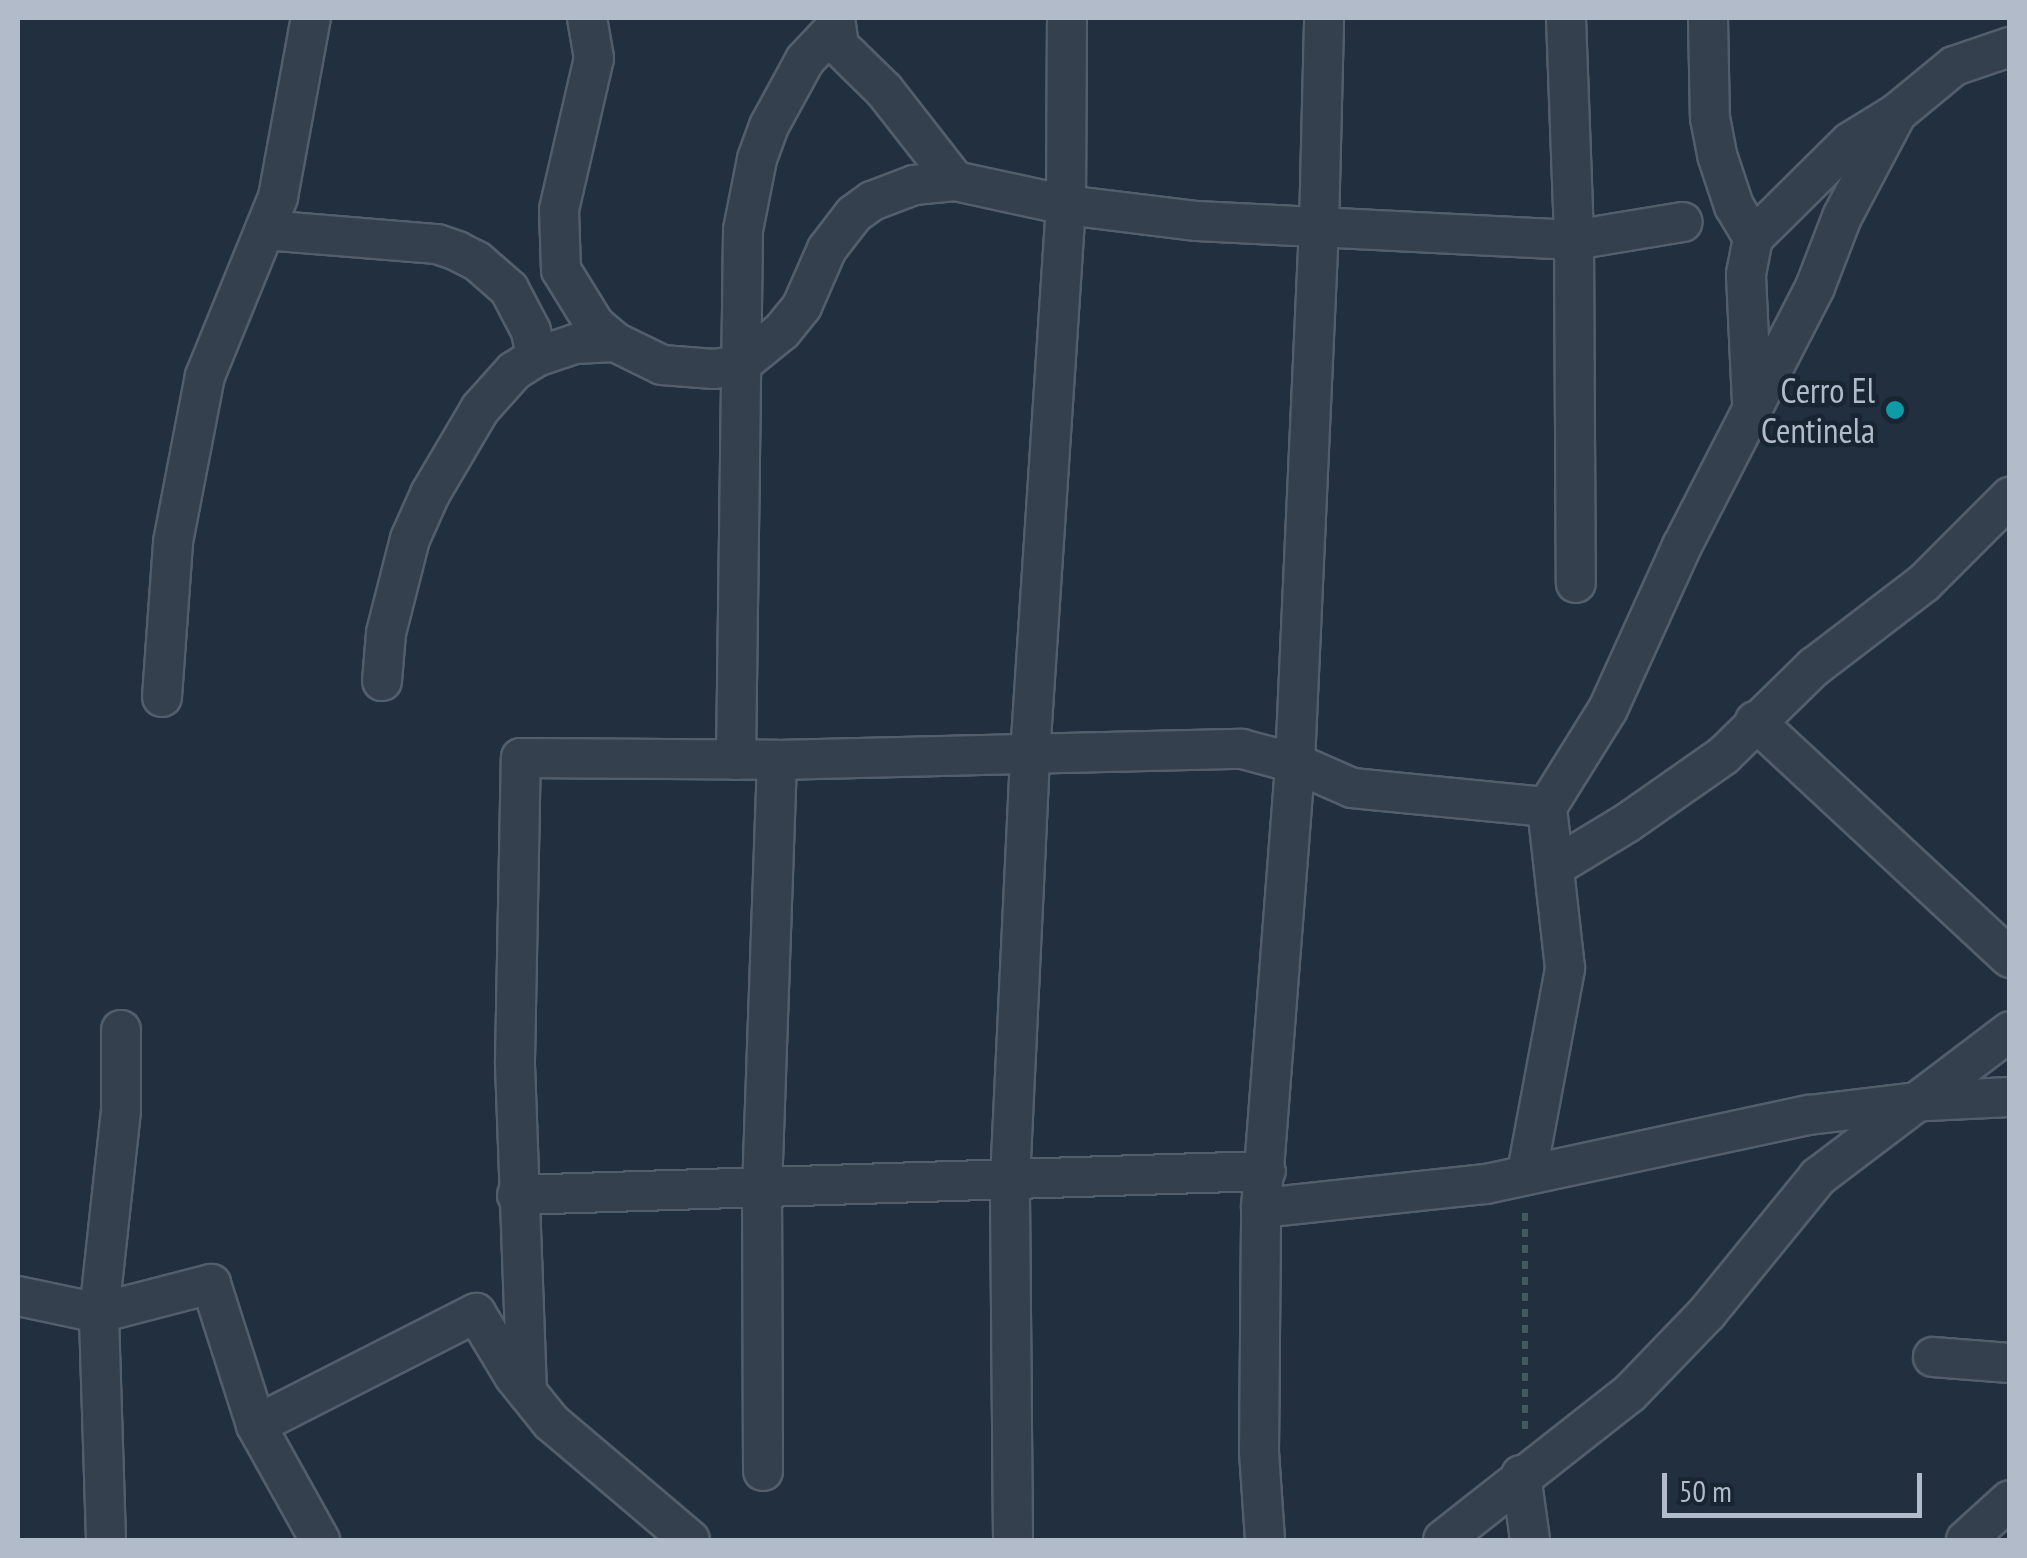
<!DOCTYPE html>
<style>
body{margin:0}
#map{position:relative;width:2027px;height:1558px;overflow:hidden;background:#212f3f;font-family:"PT Sans Narrow",sans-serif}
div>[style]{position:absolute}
.path>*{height:6px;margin-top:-3px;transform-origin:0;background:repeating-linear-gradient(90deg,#415a5d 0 8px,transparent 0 16px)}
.roads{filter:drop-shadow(2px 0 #535e6c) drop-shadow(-2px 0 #535e6c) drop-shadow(0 2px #535e6c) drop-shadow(0 -2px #535e6c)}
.minor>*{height:38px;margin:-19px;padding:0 19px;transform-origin:19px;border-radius:19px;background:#35404f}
.dots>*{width:28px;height:28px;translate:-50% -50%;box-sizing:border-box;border:5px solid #1a2533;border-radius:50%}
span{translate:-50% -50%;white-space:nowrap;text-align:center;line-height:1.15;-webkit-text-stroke:9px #1a2533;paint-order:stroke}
.poi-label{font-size:35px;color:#b1bbca}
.right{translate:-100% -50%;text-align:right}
.frame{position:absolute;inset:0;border:20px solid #b1bbca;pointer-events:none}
.scale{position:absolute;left:1662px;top:1473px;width:260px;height:45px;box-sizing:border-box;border:5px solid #b1bbca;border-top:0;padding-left:12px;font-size:30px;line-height:35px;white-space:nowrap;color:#b1bbca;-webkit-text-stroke:8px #1a2533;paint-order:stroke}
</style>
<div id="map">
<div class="path">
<i style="left:1525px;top:1429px;width:217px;rotate:-90deg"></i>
</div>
<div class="roads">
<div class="minor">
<i style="left:587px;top:18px;width:41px;rotate:80.1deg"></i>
<i style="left:594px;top:58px;width:156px;rotate:103deg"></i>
<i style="left:559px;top:210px;width:60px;rotate:88.1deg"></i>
<i style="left:561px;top:270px;width:65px;rotate:58.3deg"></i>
<i style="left:595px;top:325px;width:26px;rotate:40deg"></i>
<i style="left:615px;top:342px;width:52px;rotate:26.1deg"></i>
<i style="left:662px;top:365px;width:52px;rotate:4.4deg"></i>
<i style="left:714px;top:369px;width:26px;rotate:-9deg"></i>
<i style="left:740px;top:365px;width:54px;rotate:-39deg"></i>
<i style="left:782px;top:331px;width:32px;rotate:-51deg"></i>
<i style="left:802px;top:306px;width:62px;rotate:-66.3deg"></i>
<i style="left:827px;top:249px;width:44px;rotate:-52.4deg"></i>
<i style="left:854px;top:214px;width:22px;rotate:-36deg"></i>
<i style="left:872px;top:201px;width:45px;rotate:-20.9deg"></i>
<i style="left:914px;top:185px;width:41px;rotate:-5.6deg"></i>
<i style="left:955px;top:181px;width:114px;rotate:12.2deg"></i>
<i style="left:1066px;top:205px;width:132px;rotate:7deg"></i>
<i style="left:1197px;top:221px;width:377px;rotate:2.9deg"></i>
<i style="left:1574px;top:240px;width:110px;rotate:-9.4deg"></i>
<i style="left:835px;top:18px;width:28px;rotate:82deg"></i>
<i style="left:839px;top:46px;width:63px;rotate:44.4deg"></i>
<i style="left:884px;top:90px;width:115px;rotate:52deg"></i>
<i style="left:1566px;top:18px;width:222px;rotate:87.9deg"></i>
<i style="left:1574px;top:240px;width:343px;rotate:89.7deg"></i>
<i style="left:1708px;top:18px;width:100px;rotate:88.9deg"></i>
<i style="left:1710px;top:118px;width:38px;rotate:79deg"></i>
<i style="left:1717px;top:155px;width:54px;rotate:71.6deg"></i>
<i style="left:1734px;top:206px;width:37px;rotate:59deg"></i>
<i style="left:265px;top:230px;width:173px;rotate:4.7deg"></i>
<i style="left:437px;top:244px;width:21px;rotate:19deg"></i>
<i style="left:457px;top:251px;width:22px;rotate:27deg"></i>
<i style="left:477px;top:261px;width:43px;rotate:41.2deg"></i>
<i style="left:509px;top:289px;width:47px;rotate:62.4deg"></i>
<i style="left:531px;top:331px;width:26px;rotate:79deg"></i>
<i style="left:1752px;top:403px;width:129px;rotate:-92.7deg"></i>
<i style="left:1746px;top:274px;width:37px;rotate:-79deg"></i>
<i style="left:1753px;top:238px;width:136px;rotate:-44.7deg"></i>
<i style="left:1850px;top:142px;width:55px;rotate:-31.7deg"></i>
<i style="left:382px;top:681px;width:48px;rotate:-85.2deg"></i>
<i style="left:386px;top:633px;width:97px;rotate:-75.7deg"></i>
<i style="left:410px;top:539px;width:49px;rotate:-66deg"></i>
<i style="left:430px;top:494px;width:99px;rotate:-59.5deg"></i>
<i style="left:480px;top:409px;width:51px;rotate:-48.2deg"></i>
<i style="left:514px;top:371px;width:26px;rotate:-32deg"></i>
<i style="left:536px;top:357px;width:41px;rotate:-18.4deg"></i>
<i style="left:575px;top:344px;width:40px;rotate:-2.9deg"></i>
<i style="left:162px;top:697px;width:155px;rotate:-85.9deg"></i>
<i style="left:173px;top:542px;width:169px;rotate:-79.1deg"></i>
<i style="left:205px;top:376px;width:193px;rotate:-67.8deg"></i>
<i style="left:278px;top:197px;width:182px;rotate:-79.6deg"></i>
<i style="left:1755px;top:721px;width:348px;rotate:42.9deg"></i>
<i style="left:736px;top:760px;width:530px;rotate:-89.24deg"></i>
<i style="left:743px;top:230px;width:72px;rotate:-78.8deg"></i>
<i style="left:757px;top:159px;width:35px;rotate:-70deg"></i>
<i style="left:769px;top:126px;width:75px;rotate:-61.4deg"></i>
<i style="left:805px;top:60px;width:44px;rotate:-46.8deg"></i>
<i style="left:1556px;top:866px;width:83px;rotate:-31.2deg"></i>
<i style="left:1627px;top:823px;width:118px;rotate:-35deg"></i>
<i style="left:1724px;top:755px;width:126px;rotate:-44.4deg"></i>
<i style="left:1814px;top:667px;width:138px;rotate:-37.4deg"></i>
<i style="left:1924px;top:583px;width:122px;rotate:-45deg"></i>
<i style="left:1527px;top:1172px;width:208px;rotate:-79.4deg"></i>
<i style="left:1565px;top:968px;width:162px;rotate:-96.4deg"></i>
<i style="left:1547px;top:807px;width:115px;rotate:-58.1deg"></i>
<i style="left:1608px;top:709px;width:179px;rotate:-65.6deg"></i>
<i style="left:1682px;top:546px;width:291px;rotate:-62.8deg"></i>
<i style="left:1815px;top:287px;width:75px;rotate:-68.9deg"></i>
<i style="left:1842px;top:217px;width:118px;rotate:-62.1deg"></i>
<i style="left:1897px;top:113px;width:74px;rotate:-39.5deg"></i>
<i style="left:1954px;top:66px;width:59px;rotate:-18.7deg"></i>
<i style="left:517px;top:1195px;width:749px;rotate:-1.84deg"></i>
<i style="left:1261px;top:1208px;width:226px;rotate:-6.1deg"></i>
<i style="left:1486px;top:1184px;width:330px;rotate:-12.1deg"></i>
<i style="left:1809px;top:1115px;width:119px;rotate:-6.8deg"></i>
<i style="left:1927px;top:1101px;width:83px;rotate:-2.8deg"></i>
<i style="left:18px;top:1296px;width:83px;rotate:11.9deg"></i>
<i style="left:99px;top:1313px;width:116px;rotate:-14.5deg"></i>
<i style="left:211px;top:1284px;width:148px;rotate:72.3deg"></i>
<i style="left:256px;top:1425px;width:132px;rotate:60.9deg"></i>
<i style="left:1933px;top:1357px;width:77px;rotate:4.5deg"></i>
<i style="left:527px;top:1392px;width:331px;rotate:-92.1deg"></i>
<i style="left:515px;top:1061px;width:303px;rotate:-88.9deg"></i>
<i style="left:521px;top:758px;width:256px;rotate:0.4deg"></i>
<i style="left:777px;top:760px;width:465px;rotate:-1.4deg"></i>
<i style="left:1242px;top:749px;width:55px;rotate:14.8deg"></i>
<i style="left:1295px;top:763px;width:62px;rotate:23.7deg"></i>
<i style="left:1352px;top:788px;width:196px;rotate:5.6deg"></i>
<i style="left:256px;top:1425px;width:247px;rotate:-27deg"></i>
<i style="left:476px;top:1313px;width:74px;rotate:58.9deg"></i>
<i style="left:514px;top:1376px;width:59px;rotate:51.2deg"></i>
<i style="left:551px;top:1422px;width:182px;rotate:40.3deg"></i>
<i style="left:763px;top:1471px;width:281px;rotate:-90.2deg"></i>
<i style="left:762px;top:1190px;width:430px;rotate:-88deg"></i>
<i style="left:1521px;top:1475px;width:66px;rotate:82.1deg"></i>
<i style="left:106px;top:1540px;width:227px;rotate:-91.8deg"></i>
<i style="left:99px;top:1313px;width:205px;rotate:-83.8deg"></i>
<i style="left:121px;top:1109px;width:79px;rotate:-90deg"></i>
<i style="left:1013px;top:1540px;width:359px;rotate:-90.5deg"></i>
<i style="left:1010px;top:1181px;width:426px;rotate:-87.3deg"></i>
<i style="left:1030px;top:755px;width:551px;rotate:-86.26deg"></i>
<i style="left:1066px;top:205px;width:187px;rotate:-89.7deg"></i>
<i style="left:1265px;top:1540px;width:88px;rotate:-93.9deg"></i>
<i style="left:1259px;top:1452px;width:244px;rotate:-89.5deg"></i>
<i style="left:1261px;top:1208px;width:446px;rotate:-85.6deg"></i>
<i style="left:1295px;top:763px;width:537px;rotate:-87.44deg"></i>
<i style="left:1319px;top:227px;width:209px;rotate:-88.6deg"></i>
<i style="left:1443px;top:1540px;width:238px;rotate:-38.2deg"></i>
<i style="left:1630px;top:1393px;width:111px;rotate:-46.1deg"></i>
<i style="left:1707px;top:1313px;width:176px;rotate:-50.8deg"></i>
<i style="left:1818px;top:1177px;width:241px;rotate:-37.2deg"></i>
<i style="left:1966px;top:1540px;width:59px;rotate:-42.3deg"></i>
</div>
</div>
<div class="dots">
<i style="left:1895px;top:410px;background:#0f9aa8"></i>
</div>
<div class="poi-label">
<span class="right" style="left:1875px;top:410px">Cerro El<br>Centinela</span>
</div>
<div class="frame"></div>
<div class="scale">50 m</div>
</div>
